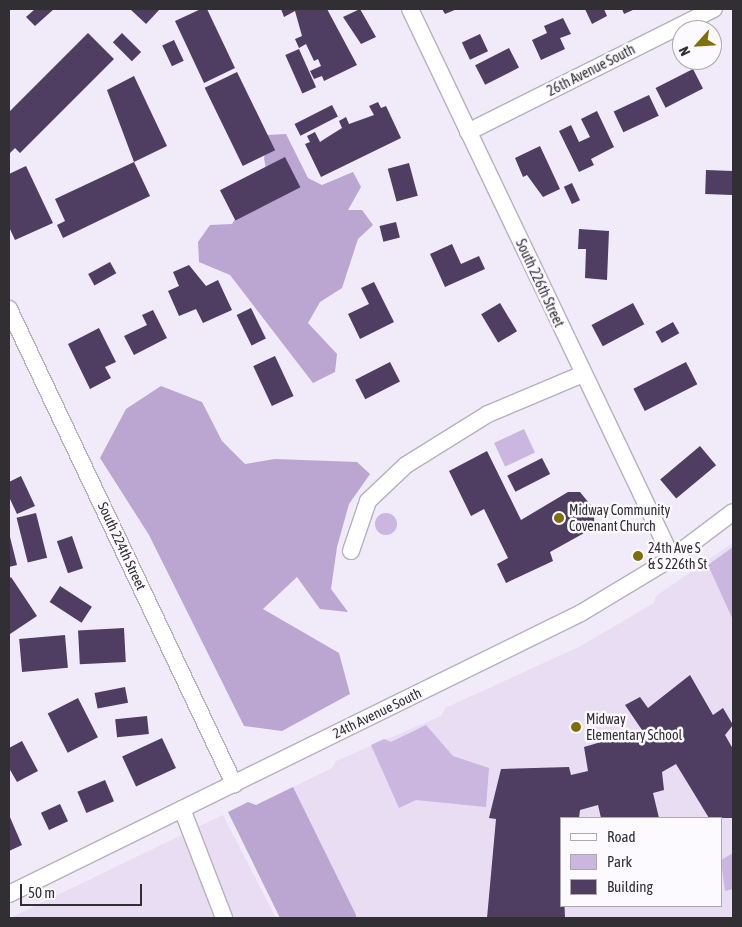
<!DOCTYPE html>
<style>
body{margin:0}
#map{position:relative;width:742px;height:927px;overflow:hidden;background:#f1eaf8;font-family:"Asap Condensed",sans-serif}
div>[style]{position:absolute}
.built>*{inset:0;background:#e8ddf3}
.green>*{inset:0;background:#cab6de;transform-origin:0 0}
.round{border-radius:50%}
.forest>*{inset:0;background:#bba5d1}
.building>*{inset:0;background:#503d62;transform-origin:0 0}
.roads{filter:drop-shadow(1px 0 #b6b0be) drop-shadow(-1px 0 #b6b0be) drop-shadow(0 1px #b6b0be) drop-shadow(0 -1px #b6b0be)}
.minor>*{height:16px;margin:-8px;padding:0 8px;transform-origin:8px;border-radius:8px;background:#fff}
.dots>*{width:14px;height:14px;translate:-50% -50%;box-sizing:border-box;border:2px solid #fcf9ff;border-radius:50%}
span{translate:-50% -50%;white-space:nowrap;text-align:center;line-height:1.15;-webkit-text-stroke:5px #fcf9ff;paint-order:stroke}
.street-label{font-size:14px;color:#322f34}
.poi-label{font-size:14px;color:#322f34}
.left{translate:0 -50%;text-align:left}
.frame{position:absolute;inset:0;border:10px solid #322f34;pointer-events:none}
.legend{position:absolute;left:560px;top:817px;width:162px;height:90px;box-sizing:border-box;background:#fcf9ff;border:1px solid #aba8ae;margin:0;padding:6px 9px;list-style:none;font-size:15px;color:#322f34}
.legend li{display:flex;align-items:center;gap:10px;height:25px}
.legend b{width:25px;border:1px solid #aba8ae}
.north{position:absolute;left:672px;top:20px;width:50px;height:50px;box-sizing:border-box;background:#fcf9ff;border:1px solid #aba8ae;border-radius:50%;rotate:244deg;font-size:14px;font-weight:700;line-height:20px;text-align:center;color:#322f34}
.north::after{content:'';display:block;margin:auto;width:18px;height:22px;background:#7f6e0a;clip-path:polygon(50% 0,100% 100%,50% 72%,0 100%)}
.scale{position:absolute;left:20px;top:884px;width:122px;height:22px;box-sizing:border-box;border:2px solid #322f34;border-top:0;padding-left:6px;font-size:15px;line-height:18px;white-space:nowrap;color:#322f34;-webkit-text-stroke:4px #fcf9ff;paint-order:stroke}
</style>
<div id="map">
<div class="built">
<i style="clip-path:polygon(evenodd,733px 543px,733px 918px,282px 918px,248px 802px,256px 805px,332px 768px,336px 761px,441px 716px,445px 708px,579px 647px,654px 603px,656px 596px,733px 543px,561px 818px,721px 818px,721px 906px,561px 906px,561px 818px)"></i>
<i style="clip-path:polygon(223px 815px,276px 918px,10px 918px)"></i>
</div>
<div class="green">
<i style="left:524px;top:429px;width:26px;height:33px;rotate:65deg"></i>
<i class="round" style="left:375px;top:513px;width:22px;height:22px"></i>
<i style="clip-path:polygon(733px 547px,733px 620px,708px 565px)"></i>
<i style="clip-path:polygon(426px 725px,453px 756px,489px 768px,486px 807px,416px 800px,399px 808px,371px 745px,384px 739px,391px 742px)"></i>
<i style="clip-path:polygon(733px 853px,733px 889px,725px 891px,721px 860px)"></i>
</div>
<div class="forest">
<i style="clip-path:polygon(286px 134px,308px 178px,322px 185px,353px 172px,361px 187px,348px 210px,362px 210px,373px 225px,358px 239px,342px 288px,320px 302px,308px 323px,337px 354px,335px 372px,313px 383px,230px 275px,199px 262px,198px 242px,210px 225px,232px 224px,247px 201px,272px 194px,264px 159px,267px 135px)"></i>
<i style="clip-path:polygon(161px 386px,202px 402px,222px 441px,245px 464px,275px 459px,357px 462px,370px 474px,349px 504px,337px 547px,331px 589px,348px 612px,320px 609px,297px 577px,263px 609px,339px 653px,350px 694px,282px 731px,244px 726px,149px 535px,100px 458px,126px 409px)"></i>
<i style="clip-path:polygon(293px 787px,356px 915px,356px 918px,280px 918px,228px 812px,248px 802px,256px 805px)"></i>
</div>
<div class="building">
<i style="clip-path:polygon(35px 9px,54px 9px,35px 26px,26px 17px)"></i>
<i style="clip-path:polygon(130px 9px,160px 9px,146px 24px)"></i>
<i style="clip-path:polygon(201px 9px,207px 9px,235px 68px,204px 83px,175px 21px)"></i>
<i style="clip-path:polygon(281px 9px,327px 9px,357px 65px,324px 81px,322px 76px,314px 79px,310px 71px,321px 66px,318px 59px,314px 61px,306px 44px,299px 48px,295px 39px,302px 36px,295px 11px,284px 17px)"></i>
<i style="clip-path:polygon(360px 9px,376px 37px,361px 44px,343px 17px)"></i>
<i style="clip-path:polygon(442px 9px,457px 9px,445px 14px)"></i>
<i style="clip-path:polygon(585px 9px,604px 9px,607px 16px,592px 24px)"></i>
<i style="clip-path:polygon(622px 9px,635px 9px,624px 14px)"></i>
<i style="clip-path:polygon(563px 18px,571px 34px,560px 38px,565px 49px,541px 60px,532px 40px,547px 33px,544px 26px)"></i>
<i style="clip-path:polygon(88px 33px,114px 59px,20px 153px,15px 148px,9px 154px,9px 112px)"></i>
<i style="left:122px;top:33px;width:27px;height:13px;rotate:45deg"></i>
<i style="left:480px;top:34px;width:19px;height:20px;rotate:65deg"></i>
<i style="left:174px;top:40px;width:23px;height:13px;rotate:65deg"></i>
<i style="left:509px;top:48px;width:22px;height:38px;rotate:63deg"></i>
<i style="left:299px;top:49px;width:42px;height:15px;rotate:66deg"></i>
<i style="left:693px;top:69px;width:22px;height:42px;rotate:63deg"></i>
<i style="left:237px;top:72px;width:87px;height:36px;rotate:64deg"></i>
<i style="clip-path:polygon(134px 76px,167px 146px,134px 162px,107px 90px)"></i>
<i style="left:649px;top:95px;width:23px;height:39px;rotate:65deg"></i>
<i style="clip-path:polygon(378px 102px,381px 108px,386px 106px,401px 138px,321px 177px,305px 144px,310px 142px,307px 136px,315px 132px,320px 142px,326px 138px,342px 128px,339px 121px,346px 117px,349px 124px,374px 115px,369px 106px)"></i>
<i style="left:332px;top:105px;width:13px;height:42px;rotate:63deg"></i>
<i style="clip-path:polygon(597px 111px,614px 147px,591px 159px,594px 165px,579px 172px,559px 131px,571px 125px,579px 142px,590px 137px,581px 119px)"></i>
<i style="clip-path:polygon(540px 146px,560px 189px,543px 197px,527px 175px,523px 177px,515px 158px)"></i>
<i style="left:285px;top:157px;width:34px;height:73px;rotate:63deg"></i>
<i style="clip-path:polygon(134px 162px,150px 196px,63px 238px,57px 225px,65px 221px,55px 199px)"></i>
<i style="left:409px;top:163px;width:34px;height:22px;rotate:75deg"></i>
<i style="clip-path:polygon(26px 166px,53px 223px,15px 240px,9px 227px,9px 174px)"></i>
<i style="left:706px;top:170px;width:27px;height:24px;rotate:2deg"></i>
<i style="left:572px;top:183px;width:19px;height:9px;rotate:65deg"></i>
<i style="left:396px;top:222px;width:16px;height:17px;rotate:76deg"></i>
<i style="clip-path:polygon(579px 229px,609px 231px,607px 280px,585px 278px,586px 249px,578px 249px)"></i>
<i style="clip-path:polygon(452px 244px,461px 264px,479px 256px,485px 269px,445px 287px,430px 254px)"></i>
<i style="left:110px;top:262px;width:13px;height:25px;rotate:61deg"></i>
<i style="clip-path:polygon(189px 265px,206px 286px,218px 280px,232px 310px,203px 323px,196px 309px,179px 316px,168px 291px,179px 286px,173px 272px)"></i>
<i style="clip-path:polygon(374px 282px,394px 322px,360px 339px,348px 314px,369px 304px,361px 288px)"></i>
<i style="left:500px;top:303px;width:33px;height:22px;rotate:59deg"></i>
<i style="left:633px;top:303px;width:24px;height:47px;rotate:62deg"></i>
<i style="left:251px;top:308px;width:34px;height:16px;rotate:64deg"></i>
<i style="clip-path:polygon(153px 310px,167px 338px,134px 355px,124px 336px,147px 325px,142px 315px)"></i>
<i style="left:673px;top:322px;width:13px;height:20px;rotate:61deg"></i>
<i style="clip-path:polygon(99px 328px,116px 362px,105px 367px,111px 378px,90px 389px,68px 344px)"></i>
<i style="left:275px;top:356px;width:44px;height:24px;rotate:65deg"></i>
<i style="left:390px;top:362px;width:22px;height:39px;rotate:63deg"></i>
<i style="left:686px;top:362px;width:25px;height:59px;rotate:63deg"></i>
<i style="left:700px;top:446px;width:25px;height:52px;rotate:50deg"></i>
<i style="clip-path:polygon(487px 451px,521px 520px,568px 492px,580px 492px,593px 508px,595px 527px,550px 552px,553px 561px,506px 583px,497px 564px,508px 558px,484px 509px,471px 516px,449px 471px)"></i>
<i style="left:542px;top:458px;width:18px;height:39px;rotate:63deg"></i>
<i style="clip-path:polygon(21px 476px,35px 506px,17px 514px,9px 497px,9px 482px)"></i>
<i style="left:36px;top:513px;width:46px;height:20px;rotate:76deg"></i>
<i style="clip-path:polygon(9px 533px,17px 565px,9px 567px)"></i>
<i style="left:72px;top:536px;width:34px;height:16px;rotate:71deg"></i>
<i style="clip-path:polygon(11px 577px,37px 616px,10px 634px,9px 579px)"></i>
<i style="left:60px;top:586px;width:38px;height:19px;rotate:33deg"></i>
<i style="left:124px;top:628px;width:34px;height:46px;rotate:87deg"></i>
<i style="left:65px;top:635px;width:33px;height:46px;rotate:85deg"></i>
<i style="clip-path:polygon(690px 675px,713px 715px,723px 708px,733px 725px,725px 735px,733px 749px,733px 818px,709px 818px,676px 764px,662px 772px,664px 790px,653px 793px,659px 818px,601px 818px,598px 805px,580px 810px,579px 818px,561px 818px,565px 918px,487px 918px,496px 819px,489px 818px,501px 769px,569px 767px,571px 775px,588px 771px,584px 747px,642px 730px,625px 705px,640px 697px,648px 708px)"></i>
<i style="left:125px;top:687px;width:16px;height:31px;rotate:79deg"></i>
<i style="left:78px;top:698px;width:44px;height:34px;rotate:63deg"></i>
<i style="left:147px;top:716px;width:18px;height:32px;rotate:84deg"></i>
<i style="left:162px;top:738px;width:33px;height:44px;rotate:65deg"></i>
<i style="clip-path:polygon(22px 741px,38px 771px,17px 782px,9px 768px,9px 748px)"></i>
<i style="left:105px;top:780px;width:23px;height:30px;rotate:67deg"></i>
<i style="left:60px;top:804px;width:19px;height:21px;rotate:65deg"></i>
<i style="clip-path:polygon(9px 815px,22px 845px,9px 851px)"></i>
</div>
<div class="roads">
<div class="minor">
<i style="left:410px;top:9px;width:608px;rotate:64.49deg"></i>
<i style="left:468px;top:132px;width:275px;rotate:-26.6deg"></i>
<i style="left:9px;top:309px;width:526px;rotate:64.65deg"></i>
<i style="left:351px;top:551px;width:53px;rotate:-71.2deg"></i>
<i style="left:368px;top:501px;width:52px;rotate:-43.5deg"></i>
<i style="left:406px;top:465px;width:97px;rotate:-31.9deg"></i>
<i style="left:488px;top:414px;width:103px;rotate:-22.8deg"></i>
<i style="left:182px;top:809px;width:117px;rotate:68.9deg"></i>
<i style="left:9px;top:894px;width:637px;rotate:-26.16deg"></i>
<i style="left:581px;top:613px;width:106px;rotate:-31.1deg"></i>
<i style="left:672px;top:558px;width:76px;rotate:-37deg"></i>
</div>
</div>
<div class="dots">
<i style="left:559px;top:518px;background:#7f6e0a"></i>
<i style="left:638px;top:556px;background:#7f6e0a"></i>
<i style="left:576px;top:727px;background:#7f6e0a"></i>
</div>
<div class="street-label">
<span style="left:591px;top:70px;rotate:-27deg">26th Avenue South</span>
<span style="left:540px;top:283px;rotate:65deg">South 226th Street</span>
<span style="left:122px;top:546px;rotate:65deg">South 224th Street</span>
<span style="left:377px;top:713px;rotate:-26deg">24th Avenue South</span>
</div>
<div class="poi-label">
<span class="left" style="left:569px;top:518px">Midway Community<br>Covenant Church</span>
<span class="left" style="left:648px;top:556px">24th Ave S<br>&amp; S 226th St</span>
<span class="left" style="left:586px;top:727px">Midway<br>Elementary School</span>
</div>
<div class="frame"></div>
<ul class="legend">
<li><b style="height:6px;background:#fff"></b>Road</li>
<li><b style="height:14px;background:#cab6de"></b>Park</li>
<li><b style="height:14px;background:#503d62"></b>Building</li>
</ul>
<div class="north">N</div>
<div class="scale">50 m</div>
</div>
